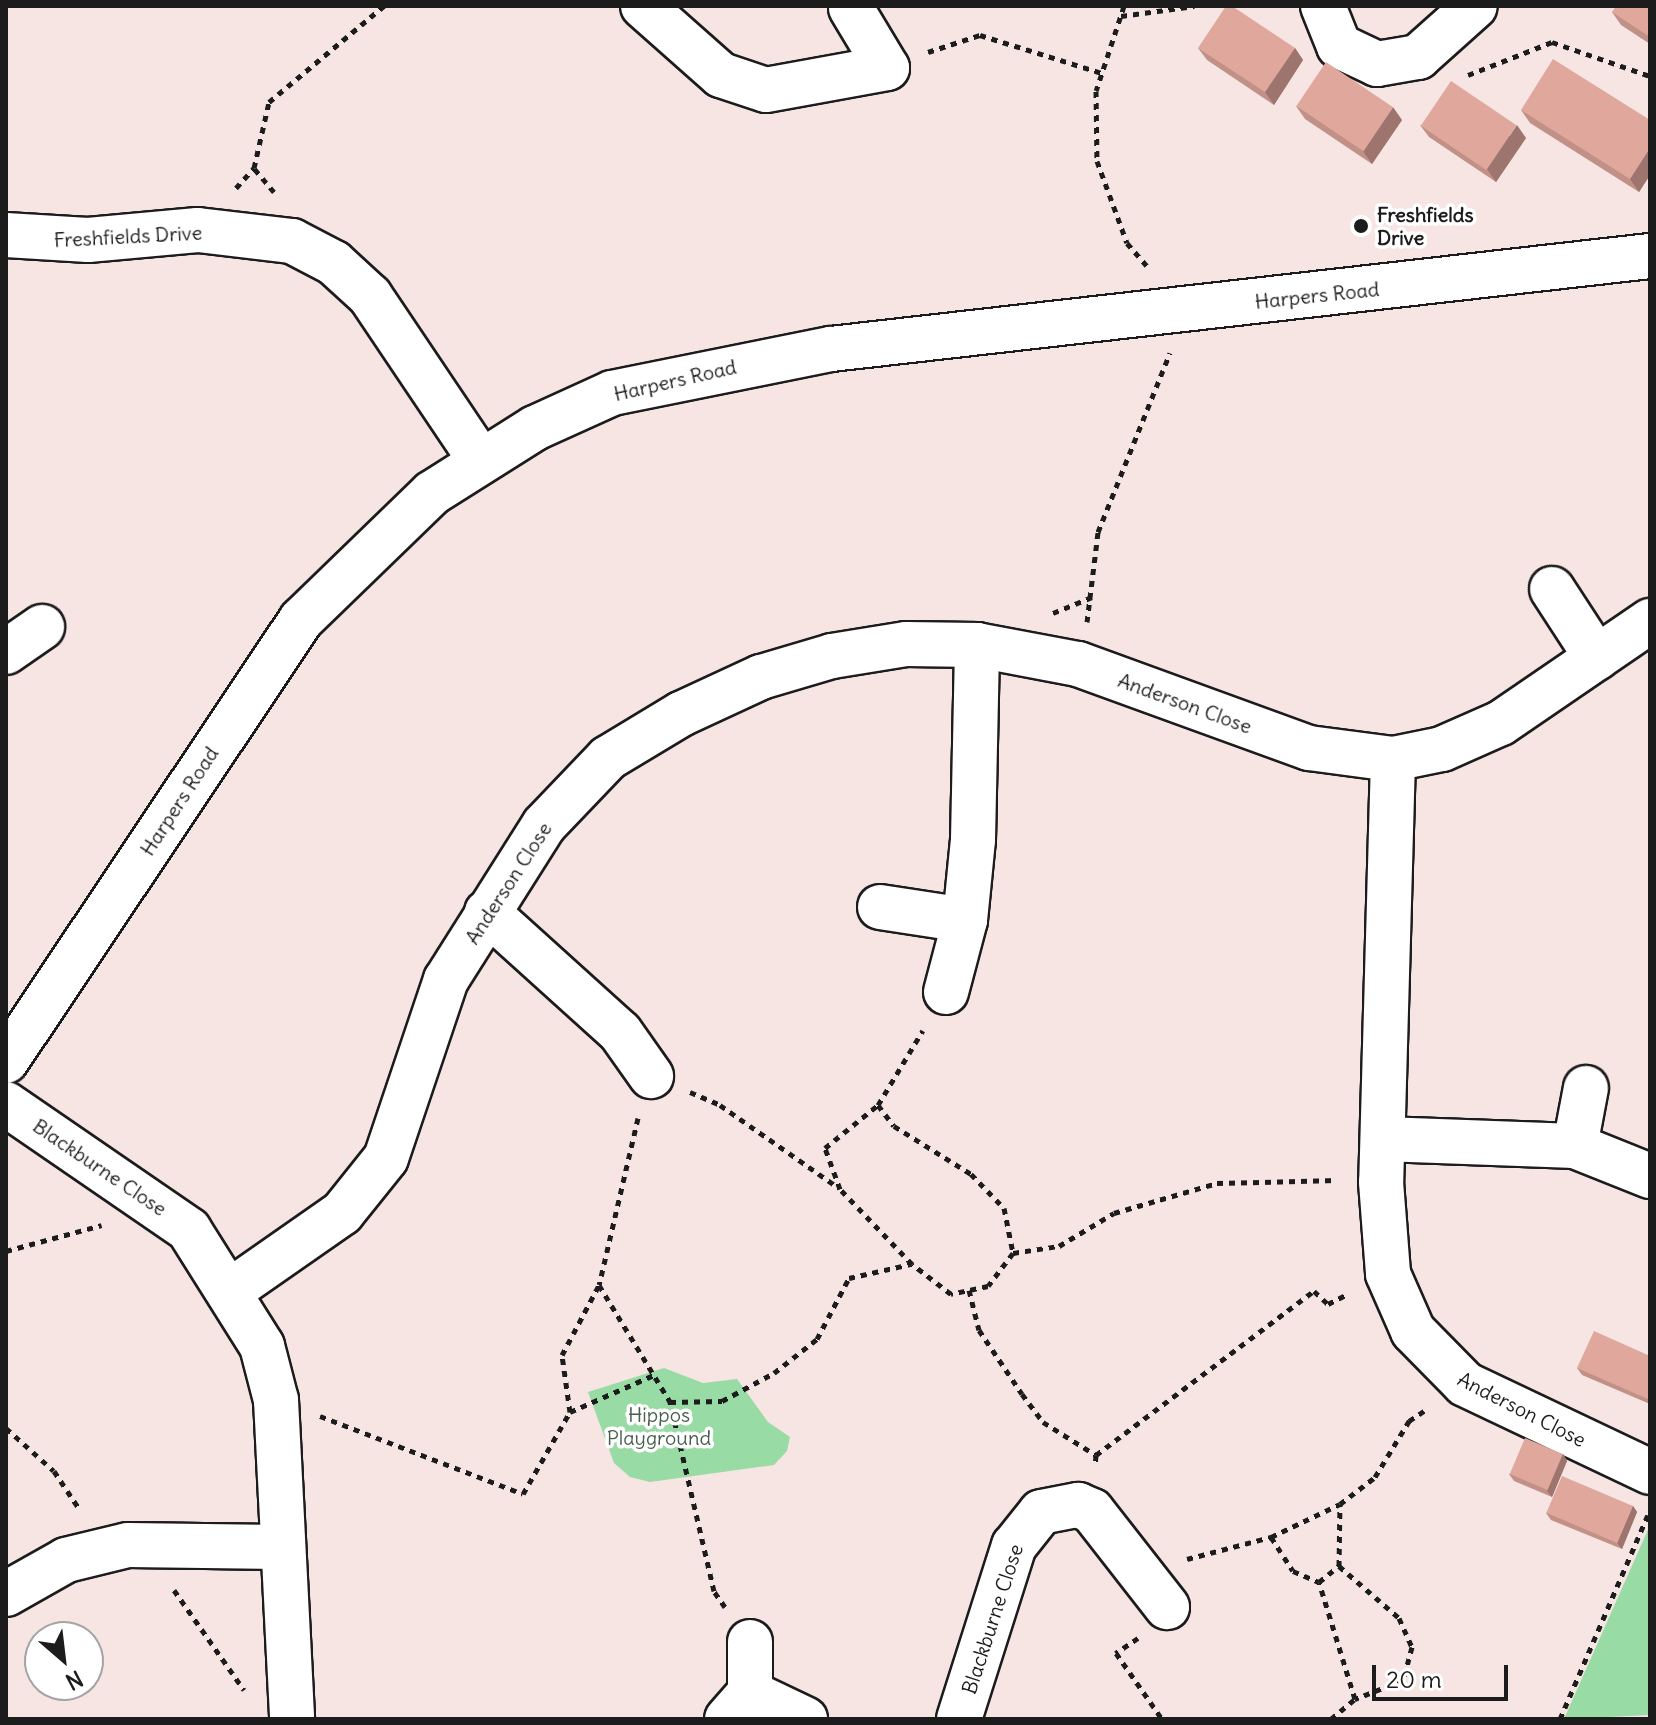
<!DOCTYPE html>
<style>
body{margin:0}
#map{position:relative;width:1656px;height:1725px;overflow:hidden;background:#f6e5e2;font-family:Delius,sans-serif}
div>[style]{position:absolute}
.green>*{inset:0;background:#99dba5}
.path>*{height:5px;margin-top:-2.5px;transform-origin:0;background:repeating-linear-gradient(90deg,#1c1c1c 0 6px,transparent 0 12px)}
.roads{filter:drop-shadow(2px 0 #1c1c1c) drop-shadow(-2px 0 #1c1c1c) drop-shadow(0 2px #1c1c1c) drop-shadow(0 -2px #1c1c1c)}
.street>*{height:44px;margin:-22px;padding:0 22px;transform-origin:22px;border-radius:22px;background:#fff}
.secondary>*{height:44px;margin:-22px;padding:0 22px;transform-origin:22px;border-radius:22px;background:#fff}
.wall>*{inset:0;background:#c19087}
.shaded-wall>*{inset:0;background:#9d756e}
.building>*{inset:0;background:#e0a79d;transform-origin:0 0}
.dots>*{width:22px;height:22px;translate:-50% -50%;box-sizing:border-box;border:4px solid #fff;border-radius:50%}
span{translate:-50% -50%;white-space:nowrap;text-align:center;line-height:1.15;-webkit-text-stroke:7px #fff;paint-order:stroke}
.poi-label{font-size:20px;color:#1c1c1c;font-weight:700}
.left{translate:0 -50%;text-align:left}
.street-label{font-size:20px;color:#1c1c1c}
.park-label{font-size:20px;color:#485f4c}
.frame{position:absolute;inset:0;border:8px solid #1c1c1c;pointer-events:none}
.north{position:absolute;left:24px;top:1621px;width:80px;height:80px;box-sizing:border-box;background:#fff;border:2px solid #a4a4a4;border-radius:50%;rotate:152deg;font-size:22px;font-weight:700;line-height:32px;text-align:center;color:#1c1c1c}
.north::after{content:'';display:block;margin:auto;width:28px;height:36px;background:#1c1c1c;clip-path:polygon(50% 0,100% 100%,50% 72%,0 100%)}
.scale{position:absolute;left:1372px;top:1665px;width:136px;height:36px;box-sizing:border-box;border:4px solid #1c1c1c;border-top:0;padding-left:10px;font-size:24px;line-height:28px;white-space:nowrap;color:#1c1c1c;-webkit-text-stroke:6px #fff;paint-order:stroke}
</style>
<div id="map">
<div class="green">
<i style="clip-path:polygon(664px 1368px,703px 1383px,737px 1379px,768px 1422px,790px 1437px,787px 1451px,774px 1465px,650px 1482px,630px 1477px,614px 1463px,588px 1392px)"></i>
<i style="clip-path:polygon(1650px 1525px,1650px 1715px,1564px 1719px)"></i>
</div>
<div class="path">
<i style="left:1124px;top:6px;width:89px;rotate:108.2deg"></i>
<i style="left:1096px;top:91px;width:70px;rotate:89.2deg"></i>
<i style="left:1097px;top:161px;width:87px;rotate:69.9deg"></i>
<i style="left:1127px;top:243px;width:30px;rotate:49deg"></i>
<i style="left:1121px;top:16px;width:74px;rotate:-7.8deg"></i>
<i style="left:928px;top:52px;width:55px;rotate:-18.1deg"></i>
<i style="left:980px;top:35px;width:128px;rotate:17.3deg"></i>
<i style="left:1468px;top:75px;width:90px;rotate:-21.4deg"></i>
<i style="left:1552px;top:42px;width:104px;rotate:19.1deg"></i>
<i style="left:236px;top:188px;width:27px;rotate:-48deg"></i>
<i style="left:274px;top:192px;width:31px;rotate:-130deg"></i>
<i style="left:254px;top:168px;width:68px;rotate:-77.2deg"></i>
<i style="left:269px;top:102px;width:150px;rotate:-39.9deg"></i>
<i style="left:1053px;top:613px;width:42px;rotate:-22.3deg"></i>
<i style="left:1087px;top:622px;width:91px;rotate:-83deg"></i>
<i style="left:1098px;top:532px;width:193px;rotate:-68.1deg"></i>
<i style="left:690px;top:1092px;width:33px;rotate:23deg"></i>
<i style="left:720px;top:1105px;width:145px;rotate:34.9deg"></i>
<i style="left:878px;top:1105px;width:26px;rotate:53deg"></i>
<i style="left:894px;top:1126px;width:91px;rotate:31.9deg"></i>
<i style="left:971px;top:1174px;width:47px;rotate:45.9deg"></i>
<i style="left:1004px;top:1208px;width:46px;rotate:78.7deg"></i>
<i style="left:1013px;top:1253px;width:41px;rotate:127.1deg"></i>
<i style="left:988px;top:1286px;width:38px;rotate:168deg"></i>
<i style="left:951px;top:1294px;width:49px;rotate:-142.4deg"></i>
<i style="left:912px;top:1264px;width:104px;rotate:-133.8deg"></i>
<i style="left:840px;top:1189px;width:44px;rotate:-110.1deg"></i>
<i style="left:825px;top:1148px;width:68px;rotate:-39.1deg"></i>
<i style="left:878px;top:1105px;width:87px;rotate:-59deg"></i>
<i style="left:638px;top:1118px;width:171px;rotate:103.1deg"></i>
<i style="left:599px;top:1285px;width:137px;rotate:58.7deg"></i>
<i style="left:6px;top:1251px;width:99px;rotate:-15.2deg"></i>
<i style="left:1013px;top:1253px;width:47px;rotate:-8.7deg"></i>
<i style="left:1059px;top:1246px;width:64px;rotate:-31deg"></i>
<i style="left:1114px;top:1213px;width:107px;rotate:-16.2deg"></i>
<i style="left:1217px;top:1183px;width:120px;rotate:-1.4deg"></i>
<i style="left:969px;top:1290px;width:41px;rotate:76deg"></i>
<i style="left:979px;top:1330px;width:77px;rotate:56.1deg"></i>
<i style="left:1022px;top:1394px;width:35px;rotate:53deg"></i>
<i style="left:1043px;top:1422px;width:62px;rotate:31.9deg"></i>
<i style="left:1096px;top:1455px;width:11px;rotate:95deg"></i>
<i style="left:570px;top:1412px;width:58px;rotate:-98deg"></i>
<i style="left:562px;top:1355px;width:79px;rotate:-62.1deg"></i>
<i style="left:320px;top:1416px;width:217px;rotate:21deg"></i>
<i style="left:523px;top:1494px;width:95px;rotate:-60.2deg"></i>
<i style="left:570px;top:1412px;width:92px;rotate:-23.8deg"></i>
<i style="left:6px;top:1428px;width:64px;rotate:41.9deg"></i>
<i style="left:54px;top:1471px;width:47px;rotate:56.3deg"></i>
<i style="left:1096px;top:1455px;width:273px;rotate:-37deg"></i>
<i style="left:1314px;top:1291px;width:19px;rotate:43deg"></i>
<i style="left:1328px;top:1304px;width:22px;rotate:-27deg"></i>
<i style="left:1271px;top:1537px;width:40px;rotate:57.1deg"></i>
<i style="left:1293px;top:1571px;width:28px;rotate:23deg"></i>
<i style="left:1187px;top:1559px;width:87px;rotate:-14.7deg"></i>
<i style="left:1271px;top:1537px;width:76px;rotate:-25.6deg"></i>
<i style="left:1340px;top:1504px;width:44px;rotate:-37.6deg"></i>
<i style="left:1375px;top:1477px;width:66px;rotate:-58.7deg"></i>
<i style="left:1409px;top:1421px;width:22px;rotate:-34deg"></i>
<i style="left:1339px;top:1566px;width:79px;rotate:40.9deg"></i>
<i style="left:1399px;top:1618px;width:32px;rotate:66deg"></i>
<i style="left:1412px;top:1647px;width:34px;rotate:105deg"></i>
<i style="left:1403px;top:1680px;width:52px;rotate:158.4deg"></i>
<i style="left:174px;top:1590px;width:122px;rotate:55deg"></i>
<i style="left:725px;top:1607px;width:19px;rotate:-125deg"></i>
<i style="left:714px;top:1591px;width:194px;rotate:-103.1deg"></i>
<i style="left:670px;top:1402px;width:52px;rotate:-1.1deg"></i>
<i style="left:722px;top:1401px;width:59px;rotate:-28.3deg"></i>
<i style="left:774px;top:1373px;width:55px;rotate:-38.3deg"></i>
<i style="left:817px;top:1339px;width:69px;rotate:-62.3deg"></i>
<i style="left:849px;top:1278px;width:64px;rotate:-12.7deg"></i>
<i style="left:1138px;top:1638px;width:27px;rotate:146deg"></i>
<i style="left:1116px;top:1653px;width:80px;rotate:55.1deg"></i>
<i style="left:1331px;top:1719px;width:31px;rotate:-40deg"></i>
<i style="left:1355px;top:1699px;width:122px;rotate:-107.1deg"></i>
<i style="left:1319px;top:1582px;width:26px;rotate:-39deg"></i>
<i style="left:1339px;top:1566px;width:62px;rotate:-89.1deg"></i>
<i style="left:1560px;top:1719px;width:222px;rotate:-66.7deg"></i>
</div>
<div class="roads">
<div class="street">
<i style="left:643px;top:6px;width:104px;rotate:41.5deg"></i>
<i style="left:721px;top:75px;width:47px;rotate:18.4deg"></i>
<i style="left:766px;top:90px;width:123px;rotate:-10.3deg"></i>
<i style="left:887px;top:68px;width:70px;rotate:-121deg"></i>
<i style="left:1323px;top:6px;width:43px;rotate:68.2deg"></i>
<i style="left:1339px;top:46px;width:42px;rotate:25.3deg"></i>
<i style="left:1377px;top:64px;width:42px;rotate:-9.7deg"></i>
<i style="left:1418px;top:57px;width:76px;rotate:-41.8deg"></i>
<i style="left:6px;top:235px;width:82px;rotate:3.5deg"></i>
<i style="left:88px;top:240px;width:110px;rotate:-5.2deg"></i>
<i style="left:198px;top:230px;width:95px;rotate:6.7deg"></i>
<i style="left:292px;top:241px;width:47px;rotate:27.6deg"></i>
<i style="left:334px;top:263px;width:49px;rotate:42.5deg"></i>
<i style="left:370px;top:296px;width:197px;rotate:56.1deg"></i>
<i style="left:1552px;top:589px;width:82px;rotate:56.9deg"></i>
<i style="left:6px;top:652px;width:44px;rotate:-34.8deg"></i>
<i style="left:1393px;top:759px;width:423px;rotate:91.6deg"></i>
<i style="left:1381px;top:1182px;width:92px;rotate:85.6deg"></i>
<i style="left:1388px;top:1274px;width:62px;rotate:66.3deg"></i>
<i style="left:1413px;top:1331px;width:74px;rotate:45.5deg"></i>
<i style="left:1465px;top:1384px;width:205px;rotate:25.4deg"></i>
<i style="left:880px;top:907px;width:86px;rotate:8.7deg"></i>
<i style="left:487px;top:912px;width:179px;rotate:42.1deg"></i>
<i style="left:620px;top:1032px;width:54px;rotate:54.8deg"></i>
<i style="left:946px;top:992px;width:74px;rotate:-75.2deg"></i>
<i style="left:965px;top:920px;width:80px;rotate:-84.3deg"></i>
<i style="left:973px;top:840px;width:195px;rotate:-88.8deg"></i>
<i style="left:6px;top:1104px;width:222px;rotate:34.5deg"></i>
<i style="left:189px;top:1230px;width:137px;rotate:57.8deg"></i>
<i style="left:262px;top:1346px;width:56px;rotate:75.5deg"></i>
<i style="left:276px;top:1400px;width:319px;rotate:87.1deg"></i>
<i style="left:1383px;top:1139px;width:192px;rotate:2.1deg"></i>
<i style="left:1575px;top:1146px;width:81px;rotate:21.8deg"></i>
<i style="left:1575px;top:1146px;width:59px;rotate:-79.3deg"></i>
<i style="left:233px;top:1289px;width:133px;rotate:-34.9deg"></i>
<i style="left:342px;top:1213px;width:70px;rotate:-51.3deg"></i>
<i style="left:386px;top:1158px;width:188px;rotate:-71.4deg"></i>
<i style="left:446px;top:980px;width:183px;rotate:-57.7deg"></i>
<i style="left:544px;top:825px;width:93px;rotate:-46.3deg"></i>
<i style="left:608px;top:758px;width:85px;rotate:-31.1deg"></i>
<i style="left:681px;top:714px;width:88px;rotate:-24.8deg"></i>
<i style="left:761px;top:677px;width:74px;rotate:-16.5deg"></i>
<i style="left:832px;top:656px;width:75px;rotate:-9.2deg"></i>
<i style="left:906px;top:644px;width:71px;rotate:0.8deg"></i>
<i style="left:977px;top:645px;width:103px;rotate:10.7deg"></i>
<i style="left:1078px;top:664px;width:246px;rotate:20deg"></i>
<i style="left:1309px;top:748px;width:85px;rotate:7.5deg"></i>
<i style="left:1393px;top:759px;width:50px;rotate:-11.5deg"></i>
<i style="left:1442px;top:749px;width:64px;rotate:-23.8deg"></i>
<i style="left:1501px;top:723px;width:181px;rotate:-34.4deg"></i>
<i style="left:6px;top:1594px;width:69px;rotate:-29.5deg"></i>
<i style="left:66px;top:1560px;width:64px;rotate:-13.6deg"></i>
<i style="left:128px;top:1545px;width:152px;rotate:0.8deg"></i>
<i style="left:750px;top:1693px;width:61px;rotate:25.3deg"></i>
<i style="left:727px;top:1719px;width:35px;rotate:-49deg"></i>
<i style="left:750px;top:1693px;width:51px;rotate:-90deg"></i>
<i style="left:959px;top:1719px;width:182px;rotate:-72.4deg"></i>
<i style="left:1014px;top:1546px;width:43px;rotate:-51.5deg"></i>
<i style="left:1041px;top:1512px;width:38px;rotate:-11deg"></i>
<i style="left:1078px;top:1505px;width:15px;rotate:23deg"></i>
<i style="left:1092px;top:1511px;width:122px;rotate:52deg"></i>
</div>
<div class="secondary">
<i style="left:6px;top:1061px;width:531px;rotate:-56.22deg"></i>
<i style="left:301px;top:620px;width:182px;rotate:-44.1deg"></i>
<i style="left:432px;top:493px;width:122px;rotate:-32.3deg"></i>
<i style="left:535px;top:428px;width:85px;rotate:-24.4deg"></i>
<i style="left:612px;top:393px;width:223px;rotate:-11.4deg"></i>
<i style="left:831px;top:349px;width:824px;rotate:-6.48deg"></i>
</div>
</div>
<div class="wall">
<i style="clip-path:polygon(1650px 6px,1650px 44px,1621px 25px,1612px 12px)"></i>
<i style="clip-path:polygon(1198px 48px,1295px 48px,1303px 60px,1274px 105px,1207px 60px)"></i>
<i style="clip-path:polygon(1296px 106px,1402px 120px,1372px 164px,1305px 119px)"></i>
<i style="clip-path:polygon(1521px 110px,1650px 120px,1650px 175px,1639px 192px,1530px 123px)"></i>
<i style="clip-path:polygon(1420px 125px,1526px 138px,1496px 182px,1429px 137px)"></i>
<i style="clip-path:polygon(1650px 1356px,1650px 1404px,1582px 1375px,1577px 1368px)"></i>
<i style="clip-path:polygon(1563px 1454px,1567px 1461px,1552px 1497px,1514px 1481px,1509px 1474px)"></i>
<i style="clip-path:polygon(1633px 1506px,1637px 1512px,1622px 1549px,1551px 1520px,1546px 1513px)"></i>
</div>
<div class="shaded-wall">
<i style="clip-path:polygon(1295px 48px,1303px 60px,1274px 105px,1265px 92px)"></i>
<i style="clip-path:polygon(1393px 107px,1402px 120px,1372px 164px,1363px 151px)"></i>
<i style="clip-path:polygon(1517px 125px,1526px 138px,1496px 182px,1487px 169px)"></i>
<i style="clip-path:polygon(1650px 148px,1650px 175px,1639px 192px,1630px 179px)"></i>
<i style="clip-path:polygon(1563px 1454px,1567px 1461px,1552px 1497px,1547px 1491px)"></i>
<i style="clip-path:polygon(1633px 1506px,1637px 1512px,1622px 1549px,1617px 1543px)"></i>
</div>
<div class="building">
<i style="clip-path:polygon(1226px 6px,1232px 6px,1295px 48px,1265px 92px,1198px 48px)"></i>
<i style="clip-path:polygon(1616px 6px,1650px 6px,1650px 37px,1612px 12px)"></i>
<i style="clip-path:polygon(1553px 59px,1650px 120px,1650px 148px,1630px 179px,1521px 110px)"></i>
<i style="left:1326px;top:62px;width:81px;height:53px;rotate:34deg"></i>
<i style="left:1451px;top:81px;width:79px;height:54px;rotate:34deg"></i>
<i style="clip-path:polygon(1594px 1331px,1650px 1356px,1650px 1400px,1577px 1368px)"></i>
<i style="left:1525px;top:1438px;width:41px;height:39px;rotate:23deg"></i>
<i style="left:1562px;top:1476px;width:77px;height:40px;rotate:23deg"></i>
</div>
<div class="dots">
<i style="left:1361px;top:226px;background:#1c1c1c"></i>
</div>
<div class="poi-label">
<span class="left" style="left:1377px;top:226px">Freshfields<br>Drive</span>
</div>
<div class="street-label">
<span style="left:128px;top:236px;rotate:-3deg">Freshfields Drive</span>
<span style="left:1317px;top:295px;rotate:-6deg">Harpers Road</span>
<span style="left:675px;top:380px;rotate:-13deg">Harpers Road</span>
<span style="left:1185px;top:703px;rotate:20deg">Anderson Close</span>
<span style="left:179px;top:801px;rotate:-57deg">Harpers Road</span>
<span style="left:508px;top:883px;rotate:-57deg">Anderson Close</span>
<span style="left:100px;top:1167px;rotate:34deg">Blackburne Close</span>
<span style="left:1522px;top:1409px;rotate:27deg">Anderson Close</span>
<span style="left:992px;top:1619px;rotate:-72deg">Blackburne Close</span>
</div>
<div class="park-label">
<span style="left:659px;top:1426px">Hippos<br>Playground</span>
</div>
<div class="frame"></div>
<div class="north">N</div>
<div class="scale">20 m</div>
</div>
